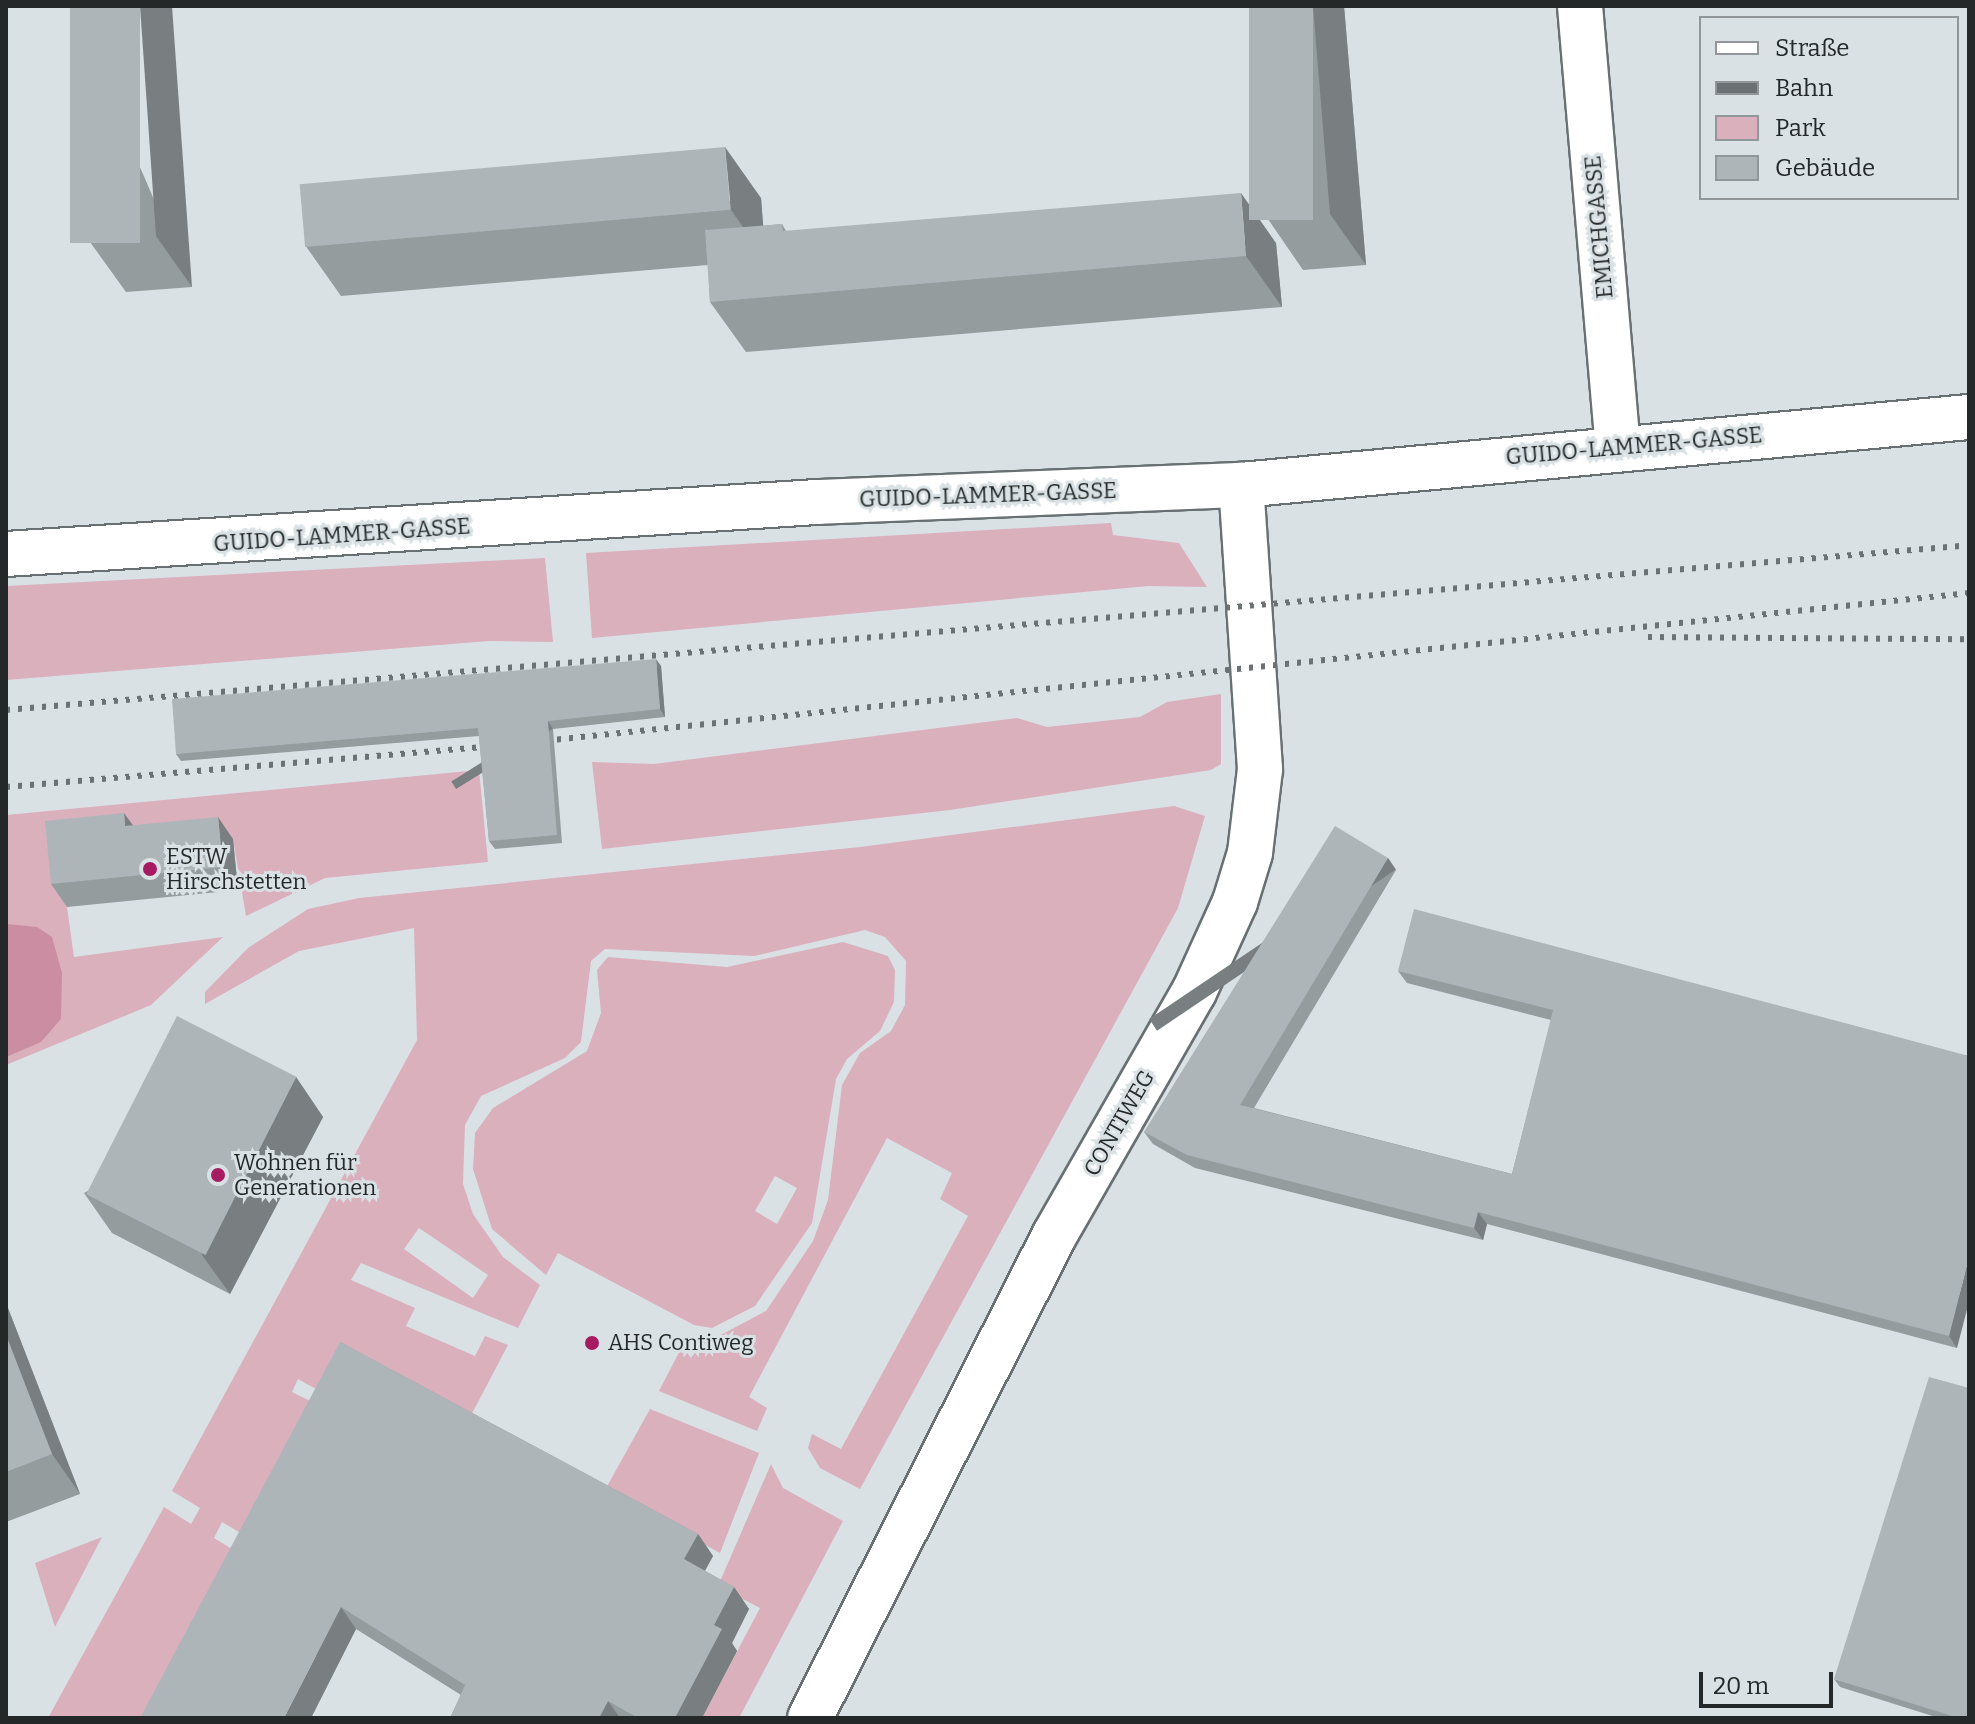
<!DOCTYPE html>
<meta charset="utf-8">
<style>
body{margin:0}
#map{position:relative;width:1975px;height:1724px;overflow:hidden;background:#d9e1e4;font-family:Bitter,serif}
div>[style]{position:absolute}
.green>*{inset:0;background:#dab0bd}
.water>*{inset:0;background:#cb8da2}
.roads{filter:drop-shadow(2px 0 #687072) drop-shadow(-2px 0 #687072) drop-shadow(0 2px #687072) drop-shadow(0 -2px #687072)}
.minor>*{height:44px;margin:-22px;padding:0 22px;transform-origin:22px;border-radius:22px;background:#fff}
.rail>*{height:6px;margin-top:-3px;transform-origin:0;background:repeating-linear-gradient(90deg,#6c7273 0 4px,transparent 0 12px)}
.wall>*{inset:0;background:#959c9e}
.shaded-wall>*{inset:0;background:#797f81;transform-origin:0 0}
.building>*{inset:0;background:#adb5b8;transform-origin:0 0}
.dots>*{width:22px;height:22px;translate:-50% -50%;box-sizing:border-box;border:4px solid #d9e1e4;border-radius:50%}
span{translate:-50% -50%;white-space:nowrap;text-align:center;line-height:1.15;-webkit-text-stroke:6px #d9e1e4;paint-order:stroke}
.street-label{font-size:22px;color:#242828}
.poi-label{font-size:22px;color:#242828}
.left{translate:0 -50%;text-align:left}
.frame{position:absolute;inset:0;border:8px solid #242828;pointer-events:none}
.legend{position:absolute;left:1699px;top:16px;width:260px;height:184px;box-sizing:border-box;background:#d9e1e4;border:2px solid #919799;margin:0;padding:10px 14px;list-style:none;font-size:24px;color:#242828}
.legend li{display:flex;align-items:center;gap:16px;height:40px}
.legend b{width:40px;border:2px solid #919799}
.scale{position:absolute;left:1699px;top:1672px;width:134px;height:36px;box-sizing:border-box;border:4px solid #242828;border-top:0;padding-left:10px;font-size:24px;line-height:28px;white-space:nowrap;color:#242828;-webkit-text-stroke:6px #d9e1e4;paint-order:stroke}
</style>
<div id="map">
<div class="green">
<i style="clip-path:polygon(1111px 523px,1113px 535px,1179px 543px,1207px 587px,1148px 586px,592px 638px,586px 553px)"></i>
<i style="clip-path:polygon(545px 558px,553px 642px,489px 641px,6px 680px,6px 586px)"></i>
<i style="clip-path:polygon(1221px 694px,1221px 764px,1211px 770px,950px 810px,602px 849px,592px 762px,654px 764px,1017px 718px,1047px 727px,1140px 717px,1167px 702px)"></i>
<i style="clip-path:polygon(479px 770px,488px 862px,325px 878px,246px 916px,233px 839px,67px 907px,74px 957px,223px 937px,151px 1005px,6px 1065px,6px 815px)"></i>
<i style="clip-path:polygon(evenodd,1174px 806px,1205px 816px,1178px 908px,860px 1489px,820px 1468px,808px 1448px,812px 1434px,841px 1449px,968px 1216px,940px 1199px,952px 1173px,887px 1138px,749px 1397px,767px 1408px,757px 1431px,659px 1391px,687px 1337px,717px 1337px,766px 1311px,813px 1241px,828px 1200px,842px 1085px,860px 1053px,891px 1031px,905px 1005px,906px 961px,885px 937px,865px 930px,754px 956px,605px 949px,591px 961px,581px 1042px,565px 1058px,481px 1096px,465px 1125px,463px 1184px,473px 1214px,503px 1257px,540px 1285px,518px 1328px,361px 1263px,351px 1280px,415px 1308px,406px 1326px,475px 1356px,485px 1336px,508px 1345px,467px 1423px,336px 1400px,298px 1379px,292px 1392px,330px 1411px,259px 1544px,222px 1522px,214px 1538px,250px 1560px,165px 1718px,48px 1718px,164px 1507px,191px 1524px,200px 1508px,172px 1491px,417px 1040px,414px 928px,299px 951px,205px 1004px,205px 992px,248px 948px,308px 909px,359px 898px,860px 847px,1174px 806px,419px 1228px,488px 1275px,473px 1298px,404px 1249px,419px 1228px)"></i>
<i style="clip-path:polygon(evenodd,843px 942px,888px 956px,895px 970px,894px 1002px,880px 1031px,847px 1059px,836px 1079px,812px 1223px,755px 1306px,712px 1328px,694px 1325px,558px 1253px,546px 1275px,492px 1229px,473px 1169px,475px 1133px,493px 1108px,587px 1051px,601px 1013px,597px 970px,608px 957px,727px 967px,843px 942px,775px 1176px,797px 1188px,777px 1224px,755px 1211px,775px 1176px)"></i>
<i style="clip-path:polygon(650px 1409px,759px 1453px,720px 1553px,605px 1490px)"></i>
<i style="clip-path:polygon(771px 1464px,783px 1488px,843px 1521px,739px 1718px,702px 1718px,760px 1608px,718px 1586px)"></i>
<i style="clip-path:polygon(102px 1537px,55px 1627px,35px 1563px)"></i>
</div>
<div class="water">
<i style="clip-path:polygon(6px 924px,37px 927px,52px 937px,62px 973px,61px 1019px,41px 1042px,6px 1057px)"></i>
</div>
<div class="roads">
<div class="minor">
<i style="left:1580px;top:6px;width:443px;rotate:85.1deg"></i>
<i style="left:6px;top:554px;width:813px;rotate:-3.67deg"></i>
<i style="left:817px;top:502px;width:424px;rotate:-2.3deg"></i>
<i style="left:1241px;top:485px;width:731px;rotate:-5.34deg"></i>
<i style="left:810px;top:1718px;width:540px;rotate:-63.15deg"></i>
<i style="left:1054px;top:1236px;width:281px;rotate:-60.2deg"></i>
<i style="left:1194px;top:992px;width:99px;rotate:-65.5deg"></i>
<i style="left:1235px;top:902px;width:51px;rotate:-73deg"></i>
<i style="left:1250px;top:853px;width:85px;rotate:-83.2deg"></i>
<i style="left:1260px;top:769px;width:285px;rotate:-93.8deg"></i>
</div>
</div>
<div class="rail">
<i style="left:1648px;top:637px;width:321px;rotate:0.4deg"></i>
<i style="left:6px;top:710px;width:1970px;rotate:-4.8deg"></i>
<i style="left:533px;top:742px;width:1444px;rotate:-5.92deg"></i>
<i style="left:6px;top:787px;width:497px;rotate:-4.8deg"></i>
</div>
<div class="wall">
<i style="clip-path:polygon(70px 6px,192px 287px,126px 292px,90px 242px)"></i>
<i style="clip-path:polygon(1249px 6px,1344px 6px,1366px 265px,1303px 270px,1268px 219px)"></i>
<i style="clip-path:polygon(761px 198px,763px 226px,782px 224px,786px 231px,1276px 243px,1282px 307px,746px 352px,710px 302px,708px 265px,341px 296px,305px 245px)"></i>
<i style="clip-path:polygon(661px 666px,665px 717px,553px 729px,562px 843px,495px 849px,489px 841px,479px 736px,181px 761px,176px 754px)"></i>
<i style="clip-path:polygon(133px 826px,233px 839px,238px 890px,67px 907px,51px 884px)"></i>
<i style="clip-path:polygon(1388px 858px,1396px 870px,1254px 1108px,1512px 1174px,1551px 1020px,1407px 983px,1398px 971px,1969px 1056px,1957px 1348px,1487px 1224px,1483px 1240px,1195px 1168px,1153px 1144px,1144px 1132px)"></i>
<i style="clip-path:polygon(296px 1077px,323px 1117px,230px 1294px,112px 1233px,84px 1193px)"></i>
<i style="clip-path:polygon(6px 1303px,80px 1494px,6px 1522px)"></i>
<i style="clip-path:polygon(340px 1342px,698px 1534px,713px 1556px,705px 1571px,734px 1587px,749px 1609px,732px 1643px,737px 1651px,702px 1718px,450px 1718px,461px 1695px,356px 1629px,311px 1718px)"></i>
<i style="clip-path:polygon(1834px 1679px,1969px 1718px,1939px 1718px,1840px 1687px)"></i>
</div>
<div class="shaded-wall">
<i style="clip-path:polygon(140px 6px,172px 6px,192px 287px,156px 236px)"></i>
<i style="clip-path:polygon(1313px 6px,1344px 6px,1366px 265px,1330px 214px)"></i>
<i style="clip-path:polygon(725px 147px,761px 198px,766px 260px,731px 210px)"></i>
<i style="clip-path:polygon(1241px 193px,1276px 243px,1282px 307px,1246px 256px)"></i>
<i style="clip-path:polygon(656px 659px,661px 666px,665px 717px,660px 709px)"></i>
<i style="left:548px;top:721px;width:9px;height:114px;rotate:58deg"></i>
<i style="clip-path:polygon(124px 813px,140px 835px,125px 826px)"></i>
<i style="clip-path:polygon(218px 817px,233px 839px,238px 890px,223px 867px)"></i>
<i style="left:1388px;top:858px;width:14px;height:288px;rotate:56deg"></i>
<i style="clip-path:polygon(296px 1077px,323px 1117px,230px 1294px,202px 1255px)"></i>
<i style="clip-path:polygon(1478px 1212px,1487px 1224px,1483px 1240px,1474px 1228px)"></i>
<i style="clip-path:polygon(1969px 1257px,1969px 1302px,1957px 1348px,1949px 1336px)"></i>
<i style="clip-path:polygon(6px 1303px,80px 1494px,52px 1454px,6px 1335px)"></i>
<i style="clip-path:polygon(698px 1534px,713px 1556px,699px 1581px,684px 1559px)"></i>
<i style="clip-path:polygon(734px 1587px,749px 1609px,732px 1643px,737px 1651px,702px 1718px,675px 1718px,714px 1625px)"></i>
<i style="clip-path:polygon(341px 1607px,356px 1629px,311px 1718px,284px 1718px)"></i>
<i style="clip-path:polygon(608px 1701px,620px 1718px,599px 1718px)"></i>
</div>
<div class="building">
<i style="left:70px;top:6px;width:70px;height:237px"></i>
<i style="left:1249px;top:6px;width:64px;height:214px"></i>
<i style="left:725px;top:147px;width:63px;height:427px;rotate:85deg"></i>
<i style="clip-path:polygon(1241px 193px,1246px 256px,710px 302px,705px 230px,782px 224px,783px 231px)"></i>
<i style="clip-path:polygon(656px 659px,660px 709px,548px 721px,557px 835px,489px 841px,478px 728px,176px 754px,172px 699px)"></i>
<i style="clip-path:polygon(124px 813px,125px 826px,218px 817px,223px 867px,51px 884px,45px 821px)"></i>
<i style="clip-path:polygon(1335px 826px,1388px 858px,1240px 1105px,1512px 1174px,1553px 1010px,1398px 971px,1414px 909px,1969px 1056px,1969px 1257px,1949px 1336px,1478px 1212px,1474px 1228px,1187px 1155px,1144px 1132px)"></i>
<i style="left:177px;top:1016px;width:134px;height:200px;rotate:27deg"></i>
<i style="clip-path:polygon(6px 1335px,52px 1454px,6px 1472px)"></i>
<i style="clip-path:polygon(340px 1342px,698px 1534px,684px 1559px,734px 1587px,714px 1625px,722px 1629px,675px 1718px,638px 1718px,608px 1701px,599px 1718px,450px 1718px,465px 1685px,341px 1607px,284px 1718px,140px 1718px)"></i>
<i style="clip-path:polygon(1929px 1377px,1969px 1388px,1969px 1718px,1958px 1718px,1834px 1679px)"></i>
</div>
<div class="dots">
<i style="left:150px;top:869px;background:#a61b61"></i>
<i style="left:218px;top:1175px;background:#a61b61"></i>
<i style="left:592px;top:1343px;background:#a61b61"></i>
</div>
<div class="street-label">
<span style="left:1599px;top:227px;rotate:-95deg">EMICHGASSE</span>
<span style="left:1634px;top:446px;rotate:-5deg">GUIDO-LAMMER-GASSE</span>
<span style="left:988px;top:495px;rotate:-2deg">GUIDO-LAMMER-GASSE</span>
<span style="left:342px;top:535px;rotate:-4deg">GUIDO-LAMMER-GASSE</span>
<span style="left:1119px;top:1123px;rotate:-60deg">CONTIWEG</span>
</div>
<div class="poi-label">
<span class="left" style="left:166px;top:869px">ESTW<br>Hirschstetten</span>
<span class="left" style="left:234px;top:1175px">Wohnen für<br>Generationen</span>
<span class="left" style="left:608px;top:1343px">AHS Contiweg</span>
</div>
<div class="frame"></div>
<ul class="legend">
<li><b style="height:10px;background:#fff"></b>Straße</li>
<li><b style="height:10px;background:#6c7273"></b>Bahn</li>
<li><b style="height:22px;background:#dab0bd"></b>Park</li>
<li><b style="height:22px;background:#adb5b8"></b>Gebäude</li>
</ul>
<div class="scale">20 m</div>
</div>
